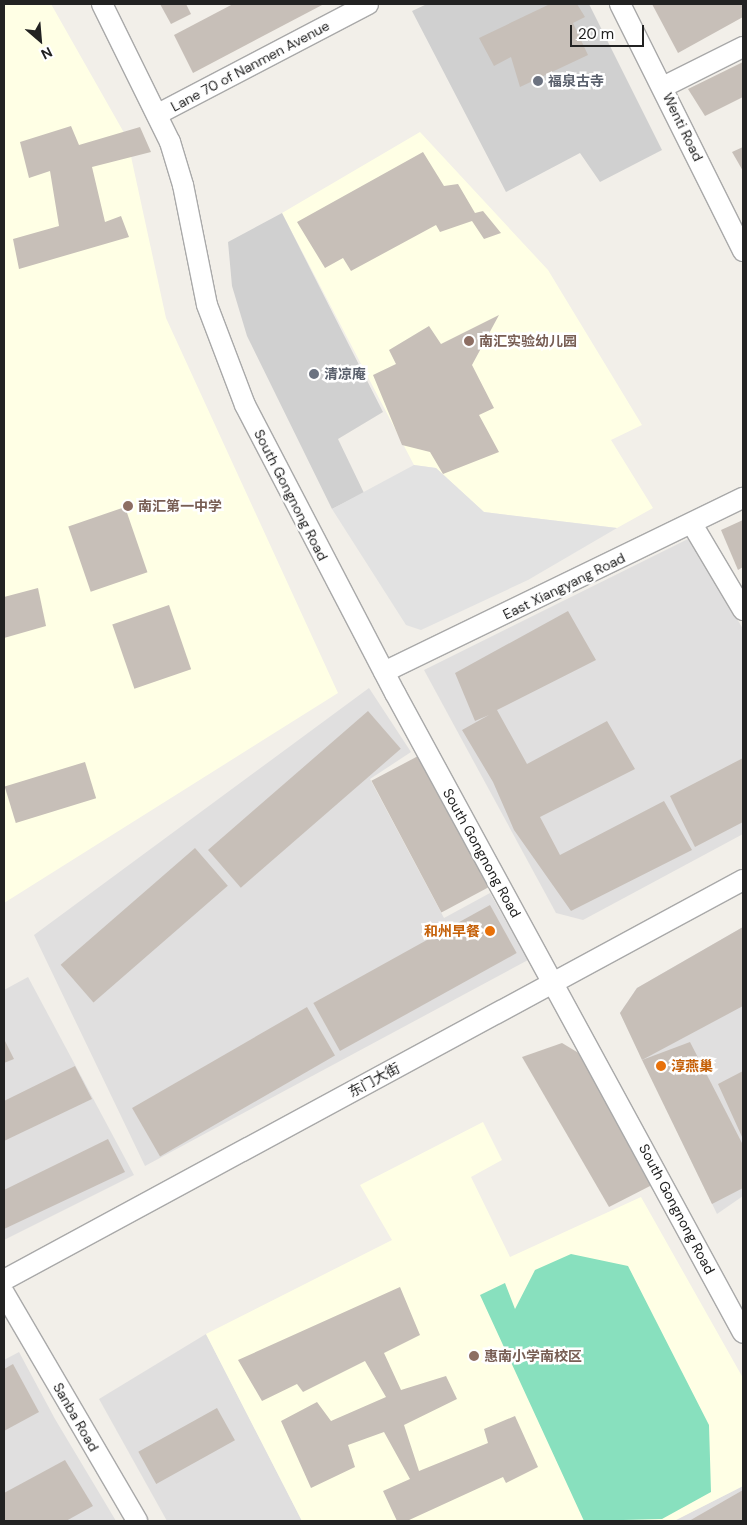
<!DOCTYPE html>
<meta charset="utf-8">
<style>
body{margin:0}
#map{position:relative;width:747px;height:1525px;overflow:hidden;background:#f2efe9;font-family:"DM Sans","Noto Sans SC",sans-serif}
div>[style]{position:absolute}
.residential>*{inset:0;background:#e0dfdf}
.education>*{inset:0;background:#ffffe5}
.religious>*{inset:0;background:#d0d0d0}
.pitch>*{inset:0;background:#88e0be}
.parking>*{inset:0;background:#e2e2e2}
.building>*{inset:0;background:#c7bfb8;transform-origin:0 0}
.roads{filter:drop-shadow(1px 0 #a9a9a9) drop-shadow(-1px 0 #a9a9a9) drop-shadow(0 1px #a9a9a9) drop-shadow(0 -1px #a9a9a9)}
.minor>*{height:20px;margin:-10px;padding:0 10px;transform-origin:10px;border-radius:10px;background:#fff}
.dots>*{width:14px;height:14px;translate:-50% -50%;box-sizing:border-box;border:2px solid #fff;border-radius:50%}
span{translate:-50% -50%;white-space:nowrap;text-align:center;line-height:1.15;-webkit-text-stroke:5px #fff;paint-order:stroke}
.street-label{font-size:14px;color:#222}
.worship-label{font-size:14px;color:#5b616d;font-weight:700}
.left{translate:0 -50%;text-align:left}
.education-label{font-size:14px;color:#785e54;font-weight:700}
.food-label{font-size:14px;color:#c56008;font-weight:700}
.right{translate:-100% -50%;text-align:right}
.frame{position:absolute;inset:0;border:5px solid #222;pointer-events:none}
.north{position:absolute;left:15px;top:15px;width:50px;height:50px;-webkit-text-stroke:4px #fff;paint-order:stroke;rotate:153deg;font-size:14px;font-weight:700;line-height:20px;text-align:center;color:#222}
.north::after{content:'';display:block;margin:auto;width:18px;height:22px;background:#222;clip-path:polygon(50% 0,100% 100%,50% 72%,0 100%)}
.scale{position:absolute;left:570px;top:25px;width:74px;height:22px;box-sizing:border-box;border:2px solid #222;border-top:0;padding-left:6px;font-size:15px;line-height:18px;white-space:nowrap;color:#222;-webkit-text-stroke:4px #fff;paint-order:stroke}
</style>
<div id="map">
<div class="residential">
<i style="clip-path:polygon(690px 538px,743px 629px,743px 834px,583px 920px,556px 913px,424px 670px)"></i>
<i style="clip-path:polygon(369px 688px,411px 752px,370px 779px,444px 918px,490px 893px,528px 960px,145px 1166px,34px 935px)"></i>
<i style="clip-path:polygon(743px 927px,743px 1196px,717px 1214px,620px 1013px,637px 988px)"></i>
<i style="clip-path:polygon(28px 977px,134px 1175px,4px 1240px,4px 990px)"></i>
<i style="clip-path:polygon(206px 1334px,302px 1521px,167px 1521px,99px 1399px)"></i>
<i style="clip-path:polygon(19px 1352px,55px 1419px,116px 1521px,4px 1521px,4px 1360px)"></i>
<i style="clip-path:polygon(743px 1486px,743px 1521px,674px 1521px)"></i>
</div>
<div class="education">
<i style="clip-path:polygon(4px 4px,51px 4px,127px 138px,166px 318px,338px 693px,4px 903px)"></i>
<i style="clip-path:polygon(420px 132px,548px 270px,642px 425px,611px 440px,653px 508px,617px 528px,484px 512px,436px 468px,414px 465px,282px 213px)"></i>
<i style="clip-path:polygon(483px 1122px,502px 1160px,471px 1177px,510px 1257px,641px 1197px,743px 1378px,743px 1486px,674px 1521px,302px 1521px,206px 1334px,392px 1240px,360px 1185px)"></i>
</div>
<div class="religious">
<i style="clip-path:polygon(427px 4px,589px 4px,662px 150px,600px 182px,580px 153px,506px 192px,412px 11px)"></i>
<i style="clip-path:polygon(282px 213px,383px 412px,338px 439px,364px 493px,332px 509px,247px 336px,232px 286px,228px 242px)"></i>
</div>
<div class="pitch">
<i style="clip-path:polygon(571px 1254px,628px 1266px,709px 1425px,711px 1492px,662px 1519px,584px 1521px,480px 1295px,505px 1283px,515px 1309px,535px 1270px)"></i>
</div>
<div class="parking">
<i style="clip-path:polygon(414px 465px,436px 468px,484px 512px,617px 528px,528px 580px,421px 630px,406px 625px,332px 509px)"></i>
</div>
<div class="building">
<i style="clip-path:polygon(160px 4px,186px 4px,191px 14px,171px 24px)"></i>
<i style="clip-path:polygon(233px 4px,324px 4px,193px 73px,174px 35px)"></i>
<i style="clip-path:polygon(550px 4px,577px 4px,585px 17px,573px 23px,588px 55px,520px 87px,511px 57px,494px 66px,479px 38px)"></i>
<i style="clip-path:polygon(652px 4px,743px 4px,743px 17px,678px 53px)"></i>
<i style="clip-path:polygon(743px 62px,743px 97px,705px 116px,688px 89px)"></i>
<i style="clip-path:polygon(71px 126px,79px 145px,140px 127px,151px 152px,92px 167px,105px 222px,121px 216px,129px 237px,19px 269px,13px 239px,59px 226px,50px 171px,29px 178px,20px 142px)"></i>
<i style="clip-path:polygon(743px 147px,743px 171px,732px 152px)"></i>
<i style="clip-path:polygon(423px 152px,444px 186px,458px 184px,475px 213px,483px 211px,501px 233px,484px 239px,472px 221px,440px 232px,436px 225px,351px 271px,343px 258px,325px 268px,297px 222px)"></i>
<i style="clip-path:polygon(499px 315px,472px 365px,494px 408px,479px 415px,499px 452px,443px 474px,430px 452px,402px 445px,373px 375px,396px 364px,389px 350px,429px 326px,441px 344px)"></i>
<i style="left:125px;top:507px;width:69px;height:60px;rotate:71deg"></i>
<i style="clip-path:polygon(743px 520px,743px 567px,738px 570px,721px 530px)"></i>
<i style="clip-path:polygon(38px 588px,46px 626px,4px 638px,4px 597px)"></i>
<i style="left:169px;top:605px;width:68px;height:60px;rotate:71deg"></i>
<i style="clip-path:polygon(568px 611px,596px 660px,497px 710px,527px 764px,607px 721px,635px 769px,540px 817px,560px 855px,664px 801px,692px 850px,571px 911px,514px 830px,493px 782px,462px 730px,489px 715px,475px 721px,455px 673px)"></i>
<i style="left:368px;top:711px;width:50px;height:212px;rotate:49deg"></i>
<i style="left:420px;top:755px;width:149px;height:55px;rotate:62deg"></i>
<i style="clip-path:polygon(743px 758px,743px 822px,695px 847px,670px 796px)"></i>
<i style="left:85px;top:762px;width:38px;height:84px;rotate:73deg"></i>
<i style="left:195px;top:848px;width:50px;height:178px;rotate:49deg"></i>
<i style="left:490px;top:905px;width:55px;height:202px;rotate:61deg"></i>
<i style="clip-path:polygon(743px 927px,743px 1006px,642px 1060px,620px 1013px,637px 988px)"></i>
<i style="left:307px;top:1007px;width:56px;height:202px;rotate:60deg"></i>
<i style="clip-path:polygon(4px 1039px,14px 1059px,4px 1063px)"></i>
<i style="clip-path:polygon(690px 1042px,743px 1145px,743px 1188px,712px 1204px,642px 1060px)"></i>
<i style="clip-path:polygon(562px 1043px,582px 1055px,652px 1185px,609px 1207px,522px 1057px)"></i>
<i style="clip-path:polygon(75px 1066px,92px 1099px,4px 1141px,4px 1101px)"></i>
<i style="clip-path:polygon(743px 1071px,743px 1139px,718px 1084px)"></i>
<i style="clip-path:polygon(108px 1139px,125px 1172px,4px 1229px,4px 1190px)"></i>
<i style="clip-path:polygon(400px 1287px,420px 1335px,384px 1353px,401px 1390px,446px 1376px,457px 1399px,404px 1425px,419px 1471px,488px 1443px,484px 1429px,515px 1416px,538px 1467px,506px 1483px,503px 1477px,407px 1521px,397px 1521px,383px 1491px,410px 1479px,384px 1432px,348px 1445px,355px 1467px,311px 1488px,281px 1421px,317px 1402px,331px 1421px,386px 1397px,365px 1361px,303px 1392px,297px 1384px,262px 1401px,238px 1360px)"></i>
<i style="clip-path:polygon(13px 1364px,39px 1412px,4px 1431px,4px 1369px)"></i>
<i style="left:217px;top:1408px;width:37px;height:90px;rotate:61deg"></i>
<i style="clip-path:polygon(65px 1460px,93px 1506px,66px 1521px,4px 1521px,4px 1493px)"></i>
<i style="clip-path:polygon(743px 1490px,743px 1521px,689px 1521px)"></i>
</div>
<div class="roads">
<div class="minor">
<i style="left:102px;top:4px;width:154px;rotate:63.8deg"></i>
<i style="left:170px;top:142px;width:45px;rotate:73.2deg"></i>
<i style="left:183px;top:185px;width:122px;rotate:78.7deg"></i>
<i style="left:207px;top:305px;width:107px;rotate:69.2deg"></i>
<i style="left:245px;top:405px;width:325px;rotate:62.5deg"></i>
<i style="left:395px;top:693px;width:728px;rotate:61.46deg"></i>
<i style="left:620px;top:4px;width:276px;rotate:63.5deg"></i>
<i style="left:663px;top:87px;width:89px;rotate:-26.6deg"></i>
<i style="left:158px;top:114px;width:237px;rotate:-27.6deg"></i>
<i style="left:692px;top:524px;width:100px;rotate:59.3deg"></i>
<i style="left:384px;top:672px;width:399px;rotate:-25.9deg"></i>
<i style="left:4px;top:1280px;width:840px;rotate:-28.43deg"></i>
<i style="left:4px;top:1293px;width:264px;rotate:59.7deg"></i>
</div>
</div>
<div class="dots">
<i style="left:538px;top:81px;background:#6b7280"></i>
<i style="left:469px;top:341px;background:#8d6e63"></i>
<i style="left:314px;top:374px;background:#6b7280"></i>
<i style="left:128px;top:506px;background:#8d6e63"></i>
<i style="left:490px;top:931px;background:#e8710a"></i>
<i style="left:661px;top:1066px;background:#e8710a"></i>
<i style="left:474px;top:1356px;background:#8d6e63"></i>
</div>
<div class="street-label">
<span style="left:250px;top:66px;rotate:-28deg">Lane 70 of Nanmen Avenue</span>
<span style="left:683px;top:127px;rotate:64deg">Wenti Road</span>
<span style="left:291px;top:495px;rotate:63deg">South Gongnong Road</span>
<span style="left:564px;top:586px;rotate:-26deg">East Xiangyang Road</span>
<span style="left:482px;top:853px;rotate:61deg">South Gongnong Road</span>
<span style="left:374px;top:1080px;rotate:-28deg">东门大街</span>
<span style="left:677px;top:1209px;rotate:62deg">South Gongnong Road</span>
<span style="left:76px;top:1417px;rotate:60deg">Sanba Road</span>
</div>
<div class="worship-label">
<span class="left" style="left:548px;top:81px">福泉古寺</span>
<span class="left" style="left:324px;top:374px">清凉庵</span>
</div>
<div class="education-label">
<span class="left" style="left:479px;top:341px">南汇实验幼儿园</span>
<span class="left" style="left:138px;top:506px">南汇第一中学</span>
<span class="left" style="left:484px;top:1356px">惠南小学南校区</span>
</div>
<div class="food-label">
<span class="right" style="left:480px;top:931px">和州早餐</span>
<span class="left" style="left:671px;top:1066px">淳燕巢</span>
</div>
<div class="frame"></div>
<div class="north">N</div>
<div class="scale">20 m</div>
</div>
